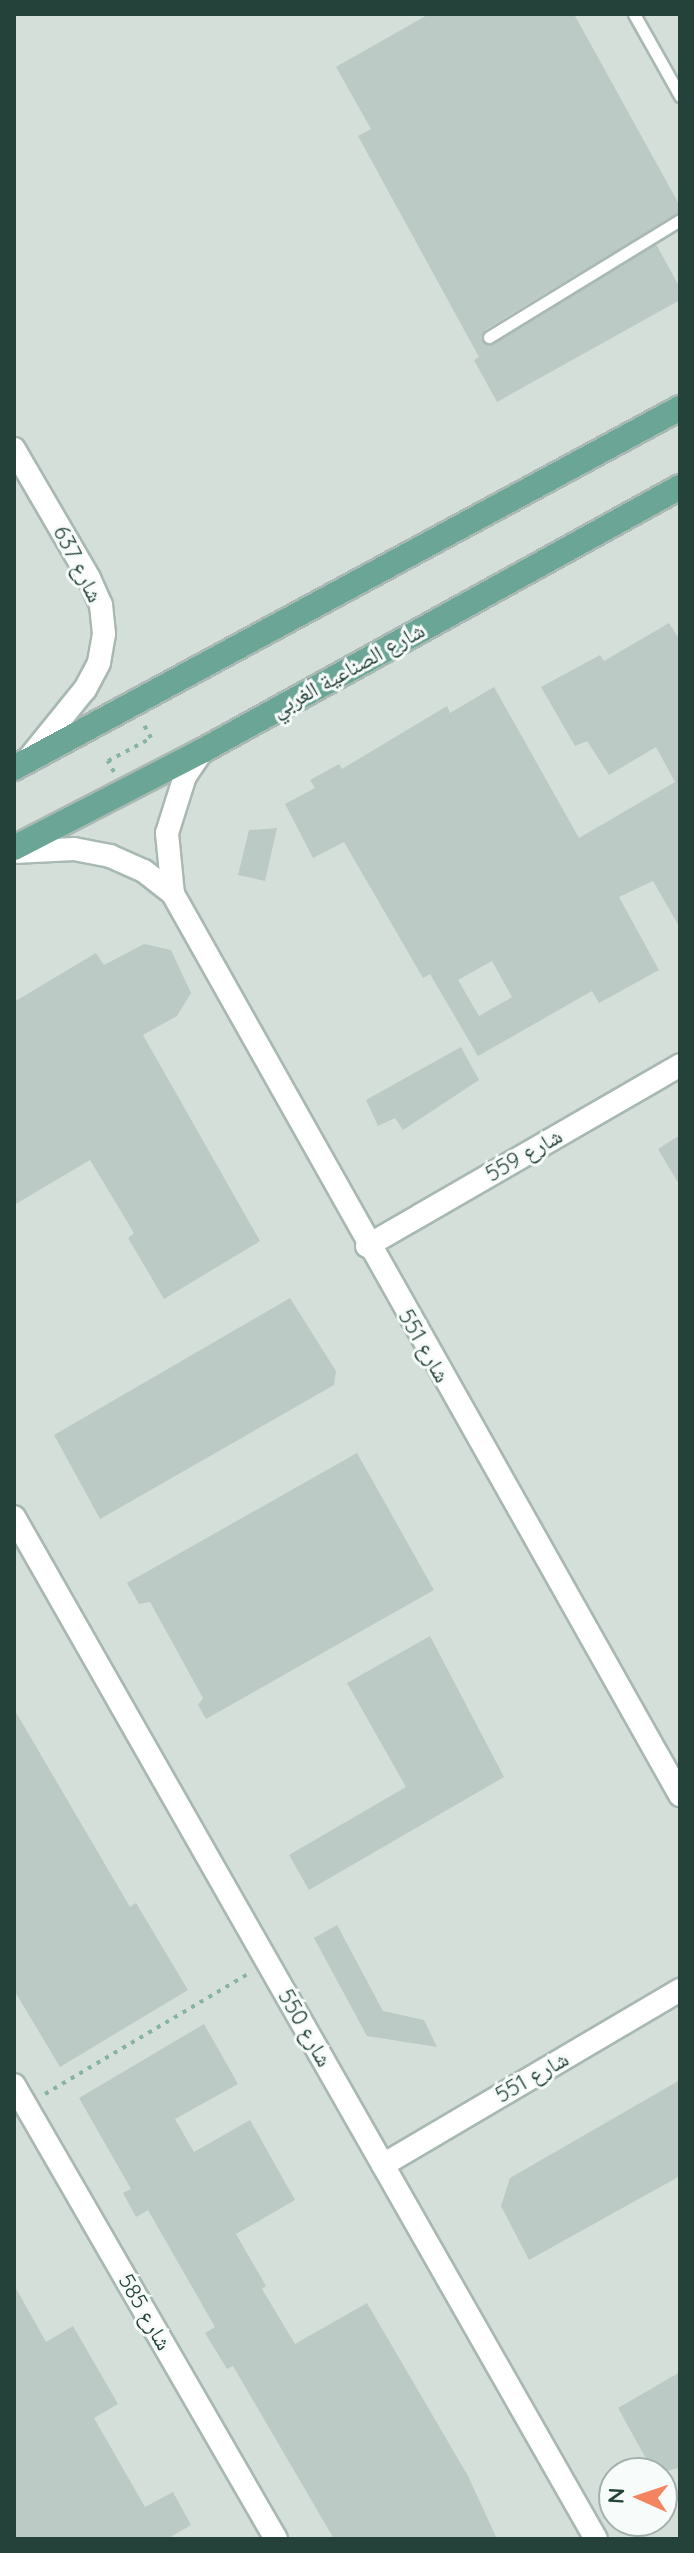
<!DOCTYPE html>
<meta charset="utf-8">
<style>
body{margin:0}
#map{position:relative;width:694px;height:2553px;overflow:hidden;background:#e6efeb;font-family:Quicksand,"Noto Naskh Arabic",sans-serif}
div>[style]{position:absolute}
.built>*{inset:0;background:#d4dfda}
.building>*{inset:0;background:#bbcac4}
.path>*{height:4px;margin-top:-2px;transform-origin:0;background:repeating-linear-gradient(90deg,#86b3a5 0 4px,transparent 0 10px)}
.roads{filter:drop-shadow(2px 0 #a8b8b2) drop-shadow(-2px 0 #a8b8b2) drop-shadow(0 2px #a8b8b2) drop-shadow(0 -2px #a8b8b2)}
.lane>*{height:11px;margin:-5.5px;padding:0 5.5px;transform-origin:5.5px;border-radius:5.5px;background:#fff}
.street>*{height:22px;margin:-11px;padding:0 11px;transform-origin:11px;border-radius:11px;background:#fff}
.primary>*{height:24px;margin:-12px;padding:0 12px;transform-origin:12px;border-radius:12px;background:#6aa596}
span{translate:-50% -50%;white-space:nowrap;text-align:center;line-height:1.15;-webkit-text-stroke:6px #f7fbf9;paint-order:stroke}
.street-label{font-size:22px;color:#24423a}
.frame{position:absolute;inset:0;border:16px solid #24423a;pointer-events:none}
.north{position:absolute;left:598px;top:2457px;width:80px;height:80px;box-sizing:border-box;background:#f7fbf9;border:2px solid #a3b1ad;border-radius:50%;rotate:273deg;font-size:22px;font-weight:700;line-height:32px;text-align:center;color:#24423a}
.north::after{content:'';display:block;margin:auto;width:28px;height:36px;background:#f4845f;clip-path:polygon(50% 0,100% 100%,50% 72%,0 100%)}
</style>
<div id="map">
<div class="built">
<i style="clip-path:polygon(evenodd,14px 14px,680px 14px,680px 2539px,14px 2539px,14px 14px,614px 2473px,662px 2473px,662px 2521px,614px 2521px,614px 2473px)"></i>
</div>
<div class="building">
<i style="clip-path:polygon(429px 14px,574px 14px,680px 206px,680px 212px,485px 330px,481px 338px,493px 344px,656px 244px,680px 288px,680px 300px,497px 402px,474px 360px,479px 357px,358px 136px,371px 129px,336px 67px)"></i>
<i style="clip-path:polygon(evenodd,669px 623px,680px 640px,680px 928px,653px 881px,619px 897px,659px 970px,599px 1003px,592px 991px,478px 1056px,430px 974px,423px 978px,344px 842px,313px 858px,285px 804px,315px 788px,310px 780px,339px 764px,342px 769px,447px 706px,450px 713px,494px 687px,579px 838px,675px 782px,656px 747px,609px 775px,587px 741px,575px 746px,541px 687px,600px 655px,604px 661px,669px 623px,492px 961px,512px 997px,479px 1016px,458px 980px,492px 961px)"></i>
<i style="clip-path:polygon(277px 828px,265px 881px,238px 875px,249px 830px)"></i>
<i style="clip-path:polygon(144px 944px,171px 950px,191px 993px,177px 1016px,143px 1035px,260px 1241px,164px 1299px,128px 1238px,134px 1233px,90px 1160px,14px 1205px,14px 1002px,96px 953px,104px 965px)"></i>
<i style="clip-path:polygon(461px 1047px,479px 1080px,403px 1130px,395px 1118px,378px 1126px,366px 1100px)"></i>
<i style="clip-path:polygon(680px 1135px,680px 1186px,658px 1149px)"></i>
<i style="clip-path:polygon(290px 1298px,336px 1371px,334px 1385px,100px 1519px,54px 1435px)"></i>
<i style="clip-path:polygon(357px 1453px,434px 1590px,206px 1719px,198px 1705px,203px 1698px,150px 1602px,139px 1604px,127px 1583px)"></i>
<i style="clip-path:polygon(430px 1636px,504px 1777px,309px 1890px,289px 1855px,406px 1787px,347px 1683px)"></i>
<i style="clip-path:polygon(14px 1709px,130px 1907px,136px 1903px,188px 1990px,60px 2067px,14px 1990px)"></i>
<i style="clip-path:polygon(337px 1925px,383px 2011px,424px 2020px,437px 2047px,367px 2036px,314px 1938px)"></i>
<i style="clip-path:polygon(204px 2024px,238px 2084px,175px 2119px,194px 2152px,250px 2120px,295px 2200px,236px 2234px,266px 2286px,262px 2289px,295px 2344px,367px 2303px,468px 2476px,497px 2539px,334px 2539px,233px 2366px,227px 2369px,205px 2333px,215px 2327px,148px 2210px,136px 2217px,123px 2193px,131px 2189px,79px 2098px)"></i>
<i style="clip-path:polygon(680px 2080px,680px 2176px,529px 2260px,501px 2206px,510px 2178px)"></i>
<i style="clip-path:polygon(14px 2285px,46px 2342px,73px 2326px,118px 2404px,94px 2418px,145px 2507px,173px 2492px,191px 2525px,167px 2539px,14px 2539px)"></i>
<i style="clip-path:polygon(680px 2372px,680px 2468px,654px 2473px,618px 2408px)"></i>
</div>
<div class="path">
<i style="left:114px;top:772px;width:13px;rotate:-119deg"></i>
<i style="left:108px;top:761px;width:49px;rotate:-28.1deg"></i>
<i style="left:151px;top:738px;width:15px;rotate:-118deg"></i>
<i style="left:45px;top:2094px;width:236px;rotate:-30.6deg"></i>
</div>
<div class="roads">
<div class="lane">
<i style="left:634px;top:14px;width:94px;rotate:60.7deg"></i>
<i style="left:489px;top:337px;width:224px;rotate:-31.5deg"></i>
</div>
<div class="street">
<i style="left:14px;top:449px;width:149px;rotate:59.8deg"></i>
<i style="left:89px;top:578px;width:30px;rotate:66deg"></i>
<i style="left:101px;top:605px;width:29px;rotate:84deg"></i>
<i style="left:104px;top:634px;width:29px;rotate:100deg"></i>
<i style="left:99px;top:663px;width:30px;rotate:118deg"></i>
<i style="left:85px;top:689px;width:87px;rotate:129deg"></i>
<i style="left:202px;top:751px;width:30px;rotate:124deg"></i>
<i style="left:185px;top:776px;width:60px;rotate:107.5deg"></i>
<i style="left:167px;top:833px;width:61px;rotate:84.4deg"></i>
<i style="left:173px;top:894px;width:1034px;rotate:60.63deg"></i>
<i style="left:14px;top:852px;width:60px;rotate:-2.9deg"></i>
<i style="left:74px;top:849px;width:37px;rotate:11deg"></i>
<i style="left:110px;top:856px;width:37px;rotate:24deg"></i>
<i style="left:144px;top:871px;width:37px;rotate:38deg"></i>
<i style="left:367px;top:1246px;width:362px;rotate:-30deg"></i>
<i style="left:14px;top:1517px;width:1176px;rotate:60.34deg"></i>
<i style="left:14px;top:2085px;width:524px;rotate:60.01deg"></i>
<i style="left:383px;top:2165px;width:345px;rotate:-30.5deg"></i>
</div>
<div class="primary">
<i style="left:14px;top:768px;width:757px;rotate:-28.39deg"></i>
<i style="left:14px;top:848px;width:212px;rotate:-27.3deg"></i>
<i style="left:202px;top:751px;width:546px;rotate:-28.91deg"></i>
</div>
</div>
<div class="street-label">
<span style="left:78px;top:564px;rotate:63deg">شارع 637</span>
<span style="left:348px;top:670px;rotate:-29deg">شارع الصناعية الغربي</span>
<span style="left:524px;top:1155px;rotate:-30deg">شارع 559</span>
<span style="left:424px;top:1346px;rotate:60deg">شارع 551</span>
<span style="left:305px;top:2028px;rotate:60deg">شارع 550</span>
<span style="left:532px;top:2077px;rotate:-30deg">شارع 551</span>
<span style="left:145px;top:2312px;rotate:60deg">شارع 585</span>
</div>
<div class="frame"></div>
<div class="north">N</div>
</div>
